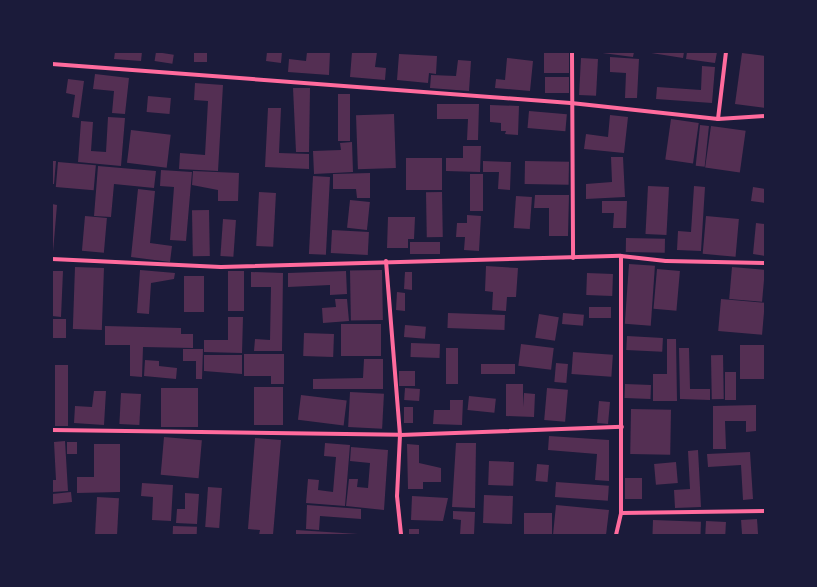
<!DOCTYPE html>
<style>
body{margin:0}
#map{position:relative;width:817px;height:587px;overflow:hidden;background:#1b1b3a;font-family:"Archivo Narrow",sans-serif}
div>[style]{position:absolute}
.building>*{inset:0;background:#542f53;transform-origin:0 0}
.minor>*{height:4px;margin:-2px;padding:0 2px;transform-origin:2px;border-radius:2px;background:#ff6b9d}
span{translate:-50% -50%;white-space:nowrap;text-align:center;line-height:1.15;-webkit-text-stroke:4px #1b1b3a;paint-order:stroke}
.frame{position:absolute;inset:0;border:53px solid #1b1b3a;pointer-events:none}
</style>
<div id="map">
<div class="building">
<i style="clip-path:polygon(115px 52px,142px 52px,141px 61px,114px 59px)"></i>
<i style="left:156px;top:52px;width:18px;height:9px;rotate:9deg"></i>
<i style="left:194px;top:52px;width:13px;height:10px"></i>
<i style="clip-path:polygon(267px 52px,282px 52px,281px 63px,266px 61px)"></i>
<i style="clip-path:polygon(307px 52px,330px 52px,329px 75px,288px 72px,289px 59px,306px 61px)"></i>
<i style="clip-path:polygon(352px 52px,377px 52px,375px 67px,386px 68px,385px 80px,350px 77px)"></i>
<i style="left:544px;top:52px;width:25px;height:21px"></i>
<i style="clip-path:polygon(595px 52px,634px 52px,633px 57px)"></i>
<i style="clip-path:polygon(645px 52px,684px 52px,683px 58px)"></i>
<i style="clip-path:polygon(687px 52px,717px 52px,715px 63px,686px 59px)"></i>
<i style="clip-path:polygon(742px 53px,765px 56px,765px 108px,735px 104px)"></i>
<i style="clip-path:polygon(399px 54px,437px 56px,436px 74px,429px 73px,428px 83px,397px 80px)"></i>
<i style="clip-path:polygon(610px 57px,639px 59px,637px 98px,625px 98px,626px 73px,610px 72px)"></i>
<i style="clip-path:polygon(507px 58px,533px 61px,530px 91px,495px 88px,496px 79px,505px 80px)"></i>
<i style="left:581px;top:58px;width:17px;height:37px;rotate:3deg"></i>
<i style="clip-path:polygon(458px 60px,471px 61px,469px 91px,430px 88px,431px 75px,456px 76px)"></i>
<i style="clip-path:polygon(702px 66px,715px 67px,712px 103px,656px 99px,657px 87px,701px 90px)"></i>
<i style="clip-path:polygon(95px 74px,129px 78px,125px 114px,112px 113px,114px 91px,93px 89px)"></i>
<i style="left:545px;top:77px;width:24px;height:16px"></i>
<i style="clip-path:polygon(68px 79px,84px 81px,79px 118px,72px 117px,75px 95px,66px 93px)"></i>
<i style="clip-path:polygon(195px 83px,223px 85px,218px 171px,179px 169px,180px 153px,205px 155px,208px 101px,194px 100px)"></i>
<i style="clip-path:polygon(293px 88px,310px 88px,309px 152px,296px 152px)"></i>
<i style="left:338px;top:94px;width:12px;height:47px"></i>
<i style="left:148px;top:96px;width:23px;height:16px;rotate:5deg"></i>
<i style="clip-path:polygon(437px 104px,479px 104px,478px 140px,467px 140px,468px 119px,437px 119px)"></i>
<i style="clip-path:polygon(490px 105px,519px 106px,518px 135px,505px 134px,506px 131px,501px 131px,501px 123px,490px 122px)"></i>
<i style="clip-path:polygon(268px 108px,281px 108px,279px 153px,309px 154px,309px 169px,265px 167px)"></i>
<i style="left:529px;top:111px;width:38px;height:17px;rotate:5deg"></i>
<i style="left:394px;top:114px;width:54px;height:38px;rotate:88deg"></i>
<i style="clip-path:polygon(610px 115px,628px 117px,624px 153px,584px 149px,586px 134px,608px 137px)"></i>
<i style="clip-path:polygon(108px 117px,125px 118px,121px 166px,78px 162px,81px 121px,93px 122px,91px 151px,106px 152px)"></i>
<i style="left:671px;top:119px;width:28px;height:41px;rotate:8deg"></i>
<i style="left:700px;top:125px;width:9px;height:41px;rotate:6deg"></i>
<i style="left:711px;top:126px;width:35px;height:42px;rotate:8deg"></i>
<i style="left:131px;top:130px;width:40px;height:33px;rotate:7deg"></i>
<i style="clip-path:polygon(352px 142px,353px 172px,314px 174px,313px 151px,341px 150px,340px 143px)"></i>
<i style="clip-path:polygon(463px 146px,481px 146px,480px 172px,446px 171px,446px 158px,463px 158px)"></i>
<i style="clip-path:polygon(611px 157px,623px 157px,625px 197px,586px 199px,586px 184px,612px 182px)"></i>
<i style="left:406px;top:158px;width:36px;height:32px"></i>
<i style="clip-path:polygon(52px 161px,56px 161px,54px 184px,52px 184px)"></i>
<i style="clip-path:polygon(483px 161px,511px 162px,510px 190px,498px 189px,499px 172px,483px 172px)"></i>
<i style="left:525px;top:161px;width:44px;height:23px;rotate:1deg"></i>
<i style="left:58px;top:162px;width:38px;height:25px;rotate:5deg"></i>
<i style="clip-path:polygon(98px 166px,156px 171px,154px 188px,114px 184px,111px 217px,94px 216px)"></i>
<i style="clip-path:polygon(161px 170px,192px 172px,186px 241px,170px 240px,174px 187px,160px 186px)"></i>
<i style="clip-path:polygon(193px 171px,239px 173px,238px 201px,218px 201px,218px 190px,192px 185px)"></i>
<i style="clip-path:polygon(370px 173px,370px 198px,357px 198px,356px 189px,333px 189px,333px 174px)"></i>
<i style="left:470px;top:174px;width:13px;height:37px"></i>
<i style="left:313px;top:176px;width:17px;height:78px;rotate:3deg"></i>
<i style="left:648px;top:186px;width:21px;height:48px;rotate:3deg"></i>
<i style="clip-path:polygon(694px 186px,705px 187px,701px 251px,677px 250px,678px 231px,691px 232px)"></i>
<i style="clip-path:polygon(753px 187px,765px 189px,765px 203px,751px 201px)"></i>
<i style="clip-path:polygon(138px 189px,155px 191px,150px 243px,172px 246px,170px 262px,131px 257px)"></i>
<i style="left:259px;top:192px;width:17px;height:54px;rotate:3deg"></i>
<i style="left:442px;top:192px;width:45px;height:16px;rotate:89deg"></i>
<i style="clip-path:polygon(535px 195px,569px 195px,568px 236px,549px 236px,549px 208px,534px 208px)"></i>
<i style="left:516px;top:196px;width:16px;height:32px;rotate:4deg"></i>
<i style="left:350px;top:200px;width:20px;height:28px;rotate:6deg"></i>
<i style="clip-path:polygon(602px 201px,627px 201px,626px 228px,613px 228px,614px 213px,602px 213px)"></i>
<i style="clip-path:polygon(52px 204px,57px 205px,53px 252px,52px 252px)"></i>
<i style="left:209px;top:210px;width:46px;height:17px;rotate:89deg"></i>
<i style="clip-path:polygon(467px 215px,481px 216px,479px 251px,464px 250px,465px 237px,456px 237px,457px 223px,467px 223px)"></i>
<i style="left:85px;top:216px;width:22px;height:35px;rotate:5deg"></i>
<i style="left:706px;top:216px;width:33px;height:38px;rotate:5deg"></i>
<i style="clip-path:polygon(388px 217px,415px 217px,414px 239px,408px 239px,408px 248px,387px 248px)"></i>
<i style="left:223px;top:219px;width:13px;height:37px;rotate:4deg"></i>
<i style="clip-path:polygon(756px 223px,765px 224px,765px 256px,753px 254px)"></i>
<i style="left:332px;top:230px;width:37px;height:23px;rotate:3deg"></i>
<i style="left:626px;top:238px;width:39px;height:14px;rotate:1deg"></i>
<i style="left:440px;top:242px;width:12px;height:30px;rotate:90deg"></i>
<i style="left:629px;top:264px;width:26px;height:60px;rotate:4deg"></i>
<i style="clip-path:polygon(486px 266px,518px 268px,516px 297px,507px 297px,506px 311px,492px 310px,493px 292px,485px 291px)"></i>
<i style="left:75px;top:267px;width:29px;height:62px;rotate:2deg"></i>
<i style="left:732px;top:267px;width:33px;height:32px;rotate:5deg"></i>
<i style="left:657px;top:269px;width:23px;height:40px;rotate:5deg"></i>
<i style="clip-path:polygon(140px 270px,175px 273px,174px 279px,151px 283px,149px 314px,137px 313px)"></i>
<i style="left:382px;top:270px;width:50px;height:32px;rotate:89deg"></i>
<i style="clip-path:polygon(52px 271px,63px 271px,61px 317px,52px 316px)"></i>
<i style="left:244px;top:271px;width:40px;height:16px;rotate:90deg"></i>
<i style="clip-path:polygon(346px 271px,347px 294px,330px 295px,330px 285px,288px 287px,288px 273px)"></i>
<i style="clip-path:polygon(251px 272px,283px 273px,282px 351px,254px 351px,255px 339px,270px 340px,271px 287px,251px 287px)"></i>
<i style="clip-path:polygon(405px 272px,412px 272px,412px 290px,404px 289px)"></i>
<i style="left:587px;top:273px;width:26px;height:22px;rotate:2deg"></i>
<i style="left:184px;top:276px;width:20px;height:36px"></i>
<i style="clip-path:polygon(397px 292px,405px 293px,405px 311px,396px 310px)"></i>
<i style="clip-path:polygon(335px 299px,347px 299px,349px 321px,323px 323px,322px 308px,336px 307px)"></i>
<i style="left:721px;top:299px;width:44px;height:32px;rotate:5deg"></i>
<i style="left:589px;top:307px;width:22px;height:11px"></i>
<i style="left:448px;top:313px;width:57px;height:15px;rotate:2deg"></i>
<i style="left:563px;top:313px;width:21px;height:11px;rotate:5deg"></i>
<i style="left:539px;top:314px;width:20px;height:24px;rotate:9deg"></i>
<i style="clip-path:polygon(228px 317px,243px 317px,242px 353px,204px 352px,204px 340px,228px 340px)"></i>
<i style="left:52px;top:319px;width:14px;height:19px"></i>
<i style="left:341px;top:324px;width:40px;height:32px"></i>
<i style="left:405px;top:325px;width:21px;height:12px;rotate:5deg"></i>
<i style="clip-path:polygon(105px 326px,181px 328px,181px 334px,193px 334px,193px 348px,143px 347px,142px 377px,130px 376px,130px 345px,105px 345px)"></i>
<i style="left:304px;top:333px;width:30px;height:23px;rotate:2deg"></i>
<i style="left:627px;top:336px;width:36px;height:14px;rotate:3deg"></i>
<i style="clip-path:polygon(667px 339px,676px 339px,677px 401px,653px 401px,653px 374px,667px 374px)"></i>
<i style="left:411px;top:343px;width:29px;height:14px;rotate:2deg"></i>
<i style="left:521px;top:344px;width:33px;height:22px;rotate:7deg"></i>
<i style="left:740px;top:345px;width:25px;height:34px"></i>
<i style="left:446px;top:348px;width:12px;height:36px"></i>
<i style="clip-path:polygon(679px 348px,689px 348px,690px 389px,710px 389px,710px 400px,680px 399px)"></i>
<i style="clip-path:polygon(183px 349px,203px 349px,202px 379px,196px 379px,196px 361px,183px 361px)"></i>
<i style="left:573px;top:352px;width:40px;height:22px;rotate:4deg"></i>
<i style="clip-path:polygon(244px 354px,284px 354px,284px 384px,271px 384px,271px 376px,244px 376px)"></i>
<i style="clip-path:polygon(204px 355px,242px 355px,242px 374px,204px 371px)"></i>
<i style="left:723px;top:355px;width:44px;height:12px;rotate:89deg"></i>
<i style="clip-path:polygon(364px 359px,383px 359px,383px 389px,313px 389px,313px 379px,363px 378px)"></i>
<i style="clip-path:polygon(145px 360px,159px 361px,159px 366px,177px 368px,176px 379px,144px 376px)"></i>
<i style="left:556px;top:363px;width:12px;height:19px;rotate:5deg"></i>
<i style="left:481px;top:364px;width:34px;height:10px"></i>
<i style="left:55px;top:365px;width:13px;height:61px"></i>
<i style="left:399px;top:371px;width:16px;height:15px"></i>
<i style="left:725px;top:372px;width:11px;height:28px"></i>
<i style="clip-path:polygon(506px 384px,523px 384px,523px 407px,524px 393px,535px 394px,534px 417px,506px 416px)"></i>
<i style="left:625px;top:384px;width:26px;height:14px;rotate:2deg"></i>
<i style="left:254px;top:387px;width:29px;height:38px"></i>
<i style="left:161px;top:388px;width:37px;height:39px"></i>
<i style="left:405px;top:388px;width:15px;height:12px;rotate:4deg"></i>
<i style="left:547px;top:388px;width:21px;height:32px;rotate:5deg"></i>
<i style="clip-path:polygon(94px 391px,106px 391px,104px 425px,74px 423px,75px 406px,92px 407px)"></i>
<i style="left:350px;top:392px;width:34px;height:35px;rotate:3deg"></i>
<i style="left:121px;top:393px;width:20px;height:31px;rotate:3deg"></i>
<i style="left:301px;top:395px;width:46px;height:25px;rotate:7deg"></i>
<i style="left:469px;top:396px;width:27px;height:14px;rotate:6deg"></i>
<i style="clip-path:polygon(450px 400px,463px 400px,462px 425px,433px 424px,434px 410px,450px 410px)"></i>
<i style="left:599px;top:401px;width:11px;height:22px;rotate:5deg"></i>
<i style="clip-path:polygon(756px 405px,756px 431px,746px 432px,746px 421px,725px 421px,726px 449px,713px 449px,713px 406px)"></i>
<i style="left:404px;top:407px;width:9px;height:16px"></i>
<i style="left:631px;top:409px;width:40px;height:45px;rotate:1deg"></i>
<i style="clip-path:polygon(549px 436px,609px 440px,609px 481px,595px 480px,597px 454px,548px 450px)"></i>
<i style="left:164px;top:437px;width:38px;height:38px;rotate:5deg"></i>
<i style="clip-path:polygon(255px 438px,281px 440px,273px 535px,259px 535px,260px 530px,248px 529px)"></i>
<i style="clip-path:polygon(65px 441px,68px 491px,52px 492px,52px 480px,56px 480px,54px 442px)"></i>
<i style="left:67px;top:442px;width:10px;height:12px"></i>
<i style="clip-path:polygon(325px 443px,350px 445px,345px 506px,306px 503px,308px 479px,319px 480px,318px 490px,333px 492px,336px 457px,324px 456px)"></i>
<i style="clip-path:polygon(456px 443px,476px 443px,475px 508px,452px 507px)"></i>
<i style="clip-path:polygon(94px 444px,120px 444px,120px 492px,77px 493px,77px 477px,94px 477px)"></i>
<i style="clip-path:polygon(407px 444px,419px 445px,419px 463px,441px 468px,441px 482px,423px 482px,423px 489px,408px 489px)"></i>
<i style="clip-path:polygon(351px 447px,388px 450px,384px 510px,346px 506px,349px 479px,358px 479px,357px 487px,368px 488px,370px 463px,350px 461px)"></i>
<i style="clip-path:polygon(698px 450px,701px 507px,675px 508px,674px 490px,690px 489px,688px 451px)"></i>
<i style="clip-path:polygon(750px 452px,753px 499px,743px 500px,741px 465px,708px 467px,707px 454px)"></i>
<i style="left:489px;top:461px;width:25px;height:24px;rotate:2deg"></i>
<i style="left:676px;top:462px;width:21px;height:22px;rotate:85deg"></i>
<i style="left:537px;top:464px;width:12px;height:17px;rotate:5deg"></i>
<i style="left:625px;top:478px;width:17px;height:21px"></i>
<i style="left:556px;top:482px;width:53px;height:15px;rotate:4deg"></i>
<i style="clip-path:polygon(142px 483px,173px 485px,171px 521px,152px 520px,153px 497px,141px 496px)"></i>
<i style="left:208px;top:487px;width:14px;height:40px;rotate:4deg"></i>
<i style="left:71px;top:492px;width:10px;height:19px;rotate:84deg"></i>
<i style="clip-path:polygon(185px 493px,199px 494px,197px 524px,176px 523px,177px 509px,185px 509px)"></i>
<i style="left:484px;top:495px;width:29px;height:28px;rotate:2deg"></i>
<i style="clip-path:polygon(412px 496px,448px 498px,443px 521px,411px 520px)"></i>
<i style="left:97px;top:497px;width:22px;height:38px;rotate:3deg"></i>
<i style="clip-path:polygon(307px 505px,361px 509px,361px 519px,320px 516px,319px 530px,306px 529px)"></i>
<i style="clip-path:polygon(556px 505px,609px 510px,606px 535px,553px 535px)"></i>
<i style="clip-path:polygon(453px 511px,475px 512px,474px 535px,460px 535px,461px 520px,453px 519px)"></i>
<i style="left:524px;top:513px;width:28px;height:22px"></i>
<i style="left:757px;top:519px;width:16px;height:16px;rotate:86deg"></i>
<i style="left:653px;top:520px;width:48px;height:15px;rotate:2deg"></i>
<i style="left:706px;top:521px;width:20px;height:14px;rotate:3deg"></i>
<i style="left:173px;top:526px;width:24px;height:9px;rotate:2deg"></i>
<i style="left:409px;top:529px;width:10px;height:6px"></i>
<i style="clip-path:polygon(296px 530px,358px 534px,357px 535px,296px 535px)"></i>
</div>
<div class="minor">
<i style="left:572px;top:52px;width:206px;rotate:89.7deg"></i>
<i style="left:52px;top:64px;width:520px;rotate:4.3deg"></i>
<i style="left:571px;top:103px;width:148px;rotate:6.2deg"></i>
<i style="left:718px;top:119px;width:47px;rotate:-3.7deg"></i>
<i style="left:718px;top:119px;width:67px;rotate:-83.2deg"></i>
<i style="left:52px;top:259px;width:169px;rotate:2.7deg"></i>
<i style="left:221px;top:267px;width:400px;rotate:-1.6deg"></i>
<i style="left:621px;top:256px;width:45px;rotate:6.3deg"></i>
<i style="left:666px;top:261px;width:99px;rotate:1.2deg"></i>
<i style="left:386px;top:261px;width:175px;rotate:85.4deg"></i>
<i style="left:400px;top:435px;width:61px;rotate:92.8deg"></i>
<i style="left:397px;top:496px;width:39px;rotate:84deg"></i>
<i style="left:52px;top:430px;width:348px;rotate:0.8deg"></i>
<i style="left:400px;top:435px;width:222px;rotate:-2.1deg"></i>
<i style="left:621px;top:513px;width:144px;rotate:-0.8deg"></i>
<i style="left:616px;top:535px;width:23px;rotate:-77deg"></i>
<i style="left:621px;top:513px;width:257px;rotate:-90deg"></i>
</div>
<div class="frame"></div>
</div>
